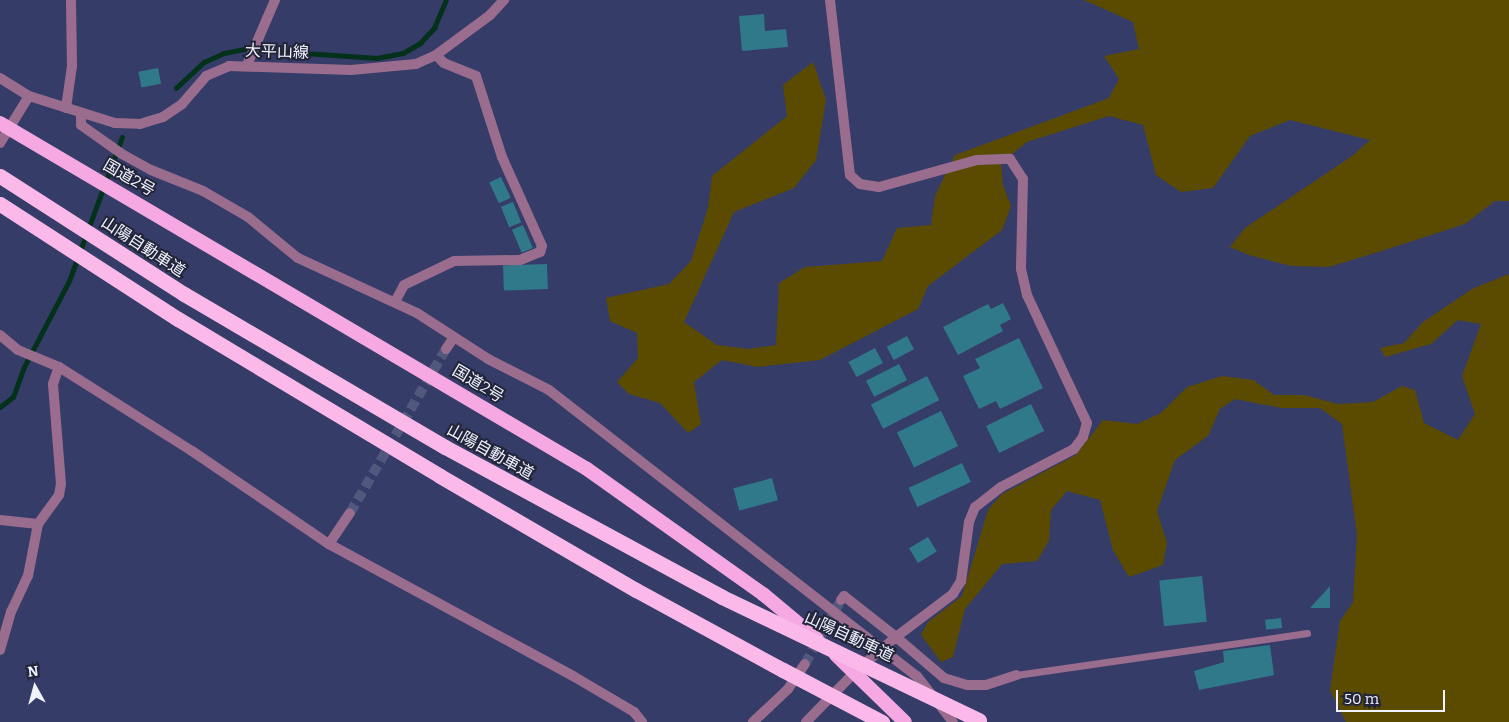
<!DOCTYPE html>
<meta charset="utf-8">
<style>
body{margin:0}
#map{position:relative;width:1509px;height:722px;overflow:hidden;background:#363c68;font-family:Bitter,"Noto Sans JP",serif}
div>[style]{position:absolute}
.green>*{inset:0;background:#5a4b00}
.stream>*{height:4.5px;margin:-2.25px;padding:0 2.25px;transform-origin:2.25px;border-radius:2.25px;background:#03311a}
.building>*{inset:0;background:#2f798a;transform-origin:0 0}
.minor-tunnel>*{height:10px;margin-top:-5px;transform-origin:0;background:repeating-linear-gradient(90deg,#52577e 0 10px,transparent 0 15px)}
.service>*{height:7px;margin:-3.5px;padding:0 3.5px;transform-origin:3.5px;border-radius:3.5px;background:#9a6d8e}
.minor>*{height:10px;margin:-5px;padding:0 5px;transform-origin:5px;border-radius:5px;background:#9a6d8e}
.trunk>*{height:14px;margin:-7px;padding:0 7px;transform-origin:7px;border-radius:7px;background:#f5a8e2}
.motorway>*{height:15px;margin:-7.5px;padding:0 7.5px;transform-origin:7.5px;border-radius:7.5px;background:#fab9e9}
.motorway-bridge>*{height:15px;margin:-7.5px;padding:0 7.5px;transform-origin:7.5px;border-radius:7.5px;background:#fab9e9}
span{translate:-50% -50%;white-space:nowrap;text-align:center;line-height:1.15;-webkit-text-stroke:4px #222539;paint-order:stroke}
.street-label{font-size:16px;color:#f0f3fe}
.north{position:absolute;left:10px;top:662px;width:50px;height:50px;-webkit-text-stroke:4px #222539;paint-order:stroke;rotate:353deg;font-size:14px;font-weight:700;line-height:20px;text-align:center;color:#f0f3fe}
.north::after{content:'';display:block;margin:auto;width:18px;height:22px;background:#f0f3fe;clip-path:polygon(50% 0,100% 100%,50% 72%,0 100%)}
.scale{position:absolute;left:1336px;top:690px;width:109px;height:22px;box-sizing:border-box;border:2px solid #f0f3fe;border-top:0;padding-left:6px;font-size:15px;line-height:18px;white-space:nowrap;color:#f0f3fe;-webkit-text-stroke:4px #222539;paint-order:stroke}
</style>
<div id="map">
<div class="green">
<i style="clip-path:polygon(1084px 0,1509px 0,1509px 201px,1495px 201px,1465px 224px,1391px 248px,1329px 267px,1291px 266px,1249px 255px,1230px 247px,1245px 228px,1352px 156px,1370px 140px,1290px 120px,1250px 136px,1213px 188px,1181px 192px,1156px 175px,1143px 125px,1109px 116px,1027px 142px,1001px 163px,1003px 185px,1011px 206px,1002px 230px,928px 286px,918px 309px,820px 360px,757px 367px,722px 360px,694px 382px,701px 424px,688px 433px,660px 403px,629px 394px,617px 382px,638px 358px,637px 333px,610px 321px,606px 298px,669px 284px,691px 261px,708px 208px,712px 176px,787px 116px,783px 85px,813px 62px,826px 100px,816px 160px,794px 188px,734px 212px,684px 322px,717px 345px,748px 349px,776px 345px,779px 283px,805px 267px,882px 261px,897px 228px,931px 225px,935px 196px,955px 155px,1109px 98px,1119px 79px,1104px 56px,1139px 49px,1133px 22px)"></i>
<i style="clip-path:polygon(1509px 274px,1509px 722px,1346px 722px,1330px 690px,1340px 621px,1353px 602px,1357px 535px,1342px 424px,1320px 408px,1281px 408px,1235px 399px,1220px 409px,1208px 436px,1175px 460px,1157px 511px,1167px 543px,1163px 565px,1129px 577px,1113px 550px,1100px 500px,1067px 491px,1051px 510px,1049px 541px,1037px 561px,1002px 564px,965px 609px,953px 657px,941px 662px,921px 635px,928px 622px,962px 596px,988px 510px,1002px 494px,1076px 455px,1103px 420px,1137px 424px,1161px 413px,1187px 387px,1222px 376px,1253px 380px,1274px 395px,1304px 395px,1338px 404px,1373px 402px,1402px 386px,1415px 390px,1424px 423px,1458px 440px,1475px 414px,1462px 376px,1481px 324px,1458px 320px,1431px 344px,1385px 357px,1380px 348px,1404px 343px,1423px 322px,1472px 289px)"></i>
</div>
<div class="stream">
<i style="left:176px;top:88px;width:38px;rotate:-43deg"></i>
<i style="left:204px;top:62px;width:22px;rotate:-24deg"></i>
<i style="left:224px;top:53px;width:21px;rotate:-11deg"></i>
<i style="left:245px;top:49px;width:132px;rotate:3.9deg"></i>
<i style="left:377px;top:58px;width:26px;rotate:-11deg"></i>
<i style="left:403px;top:53px;width:20px;rotate:-30deg"></i>
<i style="left:420px;top:43px;width:21px;rotate:-47deg"></i>
<i style="left:434px;top:28px;width:30px;rotate:-67deg"></i>
<i style="left:0;top:407px;width:16px;rotate:-38deg"></i>
<i style="left:13px;top:397px;width:30px;rotate:-70deg"></i>
<i style="left:23px;top:369px;width:99px;rotate:-62.4deg"></i>
<i style="left:69px;top:281px;width:153px;rotate:-69.8deg"></i>
</div>
<div class="building">
<i style="clip-path:polygon(764px 14px,765px 31px,786px 29px,788px 47px,742px 51px,739px 16px)"></i>
<i style="left:158px;top:68px;width:16px;height:20px;rotate:79deg"></i>
<i style="left:501px;top:177px;width:23px;height:13px;rotate:65deg"></i>
<i style="left:513px;top:202px;width:22px;height:13px;rotate:68deg"></i>
<i style="left:523px;top:225px;width:25px;height:12px;rotate:67deg"></i>
<i style="left:547px;top:264px;width:25px;height:44px;rotate:88deg"></i>
<i style="clip-path:polygon(1003px 303px,1011px 319px,1000px 325px,1003px 331px,958px 355px,943px 327px,988px 304px,991px 309px)"></i>
<i style="left:907px;top:336px;width:15px;height:23px;rotate:62deg"></i>
<i style="clip-path:polygon(1019px 338px,1043px 388px,1000px 409px,996px 401px,979px 409px,963px 376px,980px 368px,975px 359px)"></i>
<i style="left:875px;top:348px;width:17px;height:30px;rotate:62deg"></i>
<i style="left:899px;top:364px;width:18px;height:37px;rotate:63deg"></i>
<i style="left:927px;top:376px;width:27px;height:63px;rotate:63deg"></i>
<i style="left:1031px;top:404px;width:30px;height:50px;rotate:64deg"></i>
<i style="left:941px;top:411px;width:39px;height:49px;rotate:64deg"></i>
<i style="left:962px;top:463px;width:21px;height:59px;rotate:65deg"></i>
<i style="left:772px;top:478px;width:23px;height:40px;rotate:75deg"></i>
<i style="left:928px;top:537px;width:17px;height:22px;rotate:59deg"></i>
<i style="left:1202px;top:576px;width:46px;height:43px;rotate:84deg"></i>
<i style="clip-path:polygon(1330px 586px,1330px 608px,1310px 608px)"></i>
<i style="left:1281px;top:618px;width:10px;height:16px;rotate:84deg"></i>
<i style="clip-path:polygon(1270px 645px,1274px 675px,1199px 690px,1194px 671px,1224px 662px,1223px 651px)"></i>
</div>
<div class="minor-tunnel">
<i style="left:350px;top:513px;width:190px;rotate:-59.7deg"></i>
<i style="left:805px;top:664px;width:73px;rotate:-60.6deg"></i>
</div>
<div class="service">
<i style="left:1016px;top:675px;width:294px;rotate:-8.2deg"></i>
</div>
<div class="minor">
<i style="left:830px;top:0;width:176px;rotate:83.5deg"></i>
<i style="left:850px;top:175px;width:13px;rotate:42deg"></i>
<i style="left:860px;top:184px;width:19px;rotate:9deg"></i>
<i style="left:879px;top:187px;width:102px;rotate:-15.4deg"></i>
<i style="left:977px;top:160px;width:33px;rotate:-2deg"></i>
<i style="left:1010px;top:159px;width:24px;rotate:57deg"></i>
<i style="left:1023px;top:179px;width:90px;rotate:91.3deg"></i>
<i style="left:1021px;top:269px;width:27px;rotate:77deg"></i>
<i style="left:1027px;top:295px;width:141px;rotate:64.9deg"></i>
<i style="left:1087px;top:423px;width:15px;rotate:106deg"></i>
<i style="left:1083px;top:437px;width:15px;rotate:127deg"></i>
<i style="left:1074px;top:449px;width:82px;rotate:152.5deg"></i>
<i style="left:1001px;top:487px;width:33px;rotate:142deg"></i>
<i style="left:975px;top:507px;width:16px;rotate:112deg"></i>
<i style="left:969px;top:522px;width:60px;rotate:97.7deg"></i>
<i style="left:961px;top:581px;width:15px;rotate:122deg"></i>
<i style="left:953px;top:594px;width:71px;rotate:143deg"></i>
<i style="left:896px;top:637px;width:66px;rotate:-141.7deg"></i>
<i style="left:844px;top:596px;width:5px;rotate:127deg"></i>
<i style="left:247px;top:65px;width:71px;rotate:-66.7deg"></i>
<i style="left:0;top:78px;width:34px;rotate:32deg"></i>
<i style="left:66px;top:108px;width:42px;rotate:-81.9deg"></i>
<i style="left:72px;top:66px;width:66px;rotate:-90.9deg"></i>
<i style="left:81px;top:113px;width:12px;rotate:90deg"></i>
<i style="left:81px;top:125px;width:50px;rotate:35.3deg"></i>
<i style="left:122px;top:154px;width:33px;rotate:29deg"></i>
<i style="left:151px;top:170px;width:56px;rotate:22deg"></i>
<i style="left:203px;top:191px;width:52px;rotate:30deg"></i>
<i style="left:248px;top:217px;width:65px;rotate:39.4deg"></i>
<i style="left:298px;top:258px;width:131px;rotate:24.8deg"></i>
<i style="left:417px;top:313px;width:85px;rotate:32.9deg"></i>
<i style="left:488px;top:359px;width:68px;rotate:26.9deg"></i>
<i style="left:549px;top:390px;width:466px;rotate:37.9deg"></i>
<i style="left:917px;top:676px;width:58px;rotate:52deg"></i>
<i style="left:0;top:143px;width:55px;rotate:-58.3deg"></i>
<i style="left:29px;top:96px;width:90px;rotate:17.4deg"></i>
<i style="left:115px;top:123px;width:25px;rotate:2deg"></i>
<i style="left:140px;top:124px;width:24px;rotate:-17deg"></i>
<i style="left:163px;top:117px;width:23px;rotate:-34deg"></i>
<i style="left:182px;top:104px;width:37px;rotate:-49deg"></i>
<i style="left:206px;top:76px;width:25px;rotate:-23deg"></i>
<i style="left:229px;top:66px;width:122px;rotate:1.9deg"></i>
<i style="left:351px;top:70px;width:65px;rotate:-5.3deg"></i>
<i style="left:416px;top:64px;width:22px;rotate:-24deg"></i>
<i style="left:436px;top:55px;width:67px;rotate:-36.5deg"></i>
<i style="left:490px;top:15px;width:21px;rotate:-47deg"></i>
<i style="left:395px;top:302px;width:19px;rotate:-62deg"></i>
<i style="left:404px;top:285px;width:55px;rotate:-25.6deg"></i>
<i style="left:454px;top:261px;width:66px;rotate:-0.9deg"></i>
<i style="left:520px;top:260px;width:22px;rotate:-22deg"></i>
<i style="left:540px;top:252px;width:6px;rotate:-72deg"></i>
<i style="left:542px;top:246px;width:98px;rotate:-114.2deg"></i>
<i style="left:502px;top:157px;width:85px;rotate:-107.8deg"></i>
<i style="left:476px;top:76px;width:35px;rotate:-158deg"></i>
<i style="left:444px;top:63px;width:11px;rotate:-135deg"></i>
<i style="left:0;top:335px;width:23px;rotate:40deg"></i>
<i style="left:18px;top:350px;width:44px;rotate:22.5deg"></i>
<i style="left:59px;top:367px;width:157px;rotate:32.3deg"></i>
<i style="left:192px;top:451px;width:166px;rotate:34.2deg"></i>
<i style="left:329px;top:544px;width:277px;rotate:28.4deg"></i>
<i style="left:573px;top:676px;width:71px;rotate:30.5deg"></i>
<i style="left:634px;top:712px;width:13px;rotate:51deg"></i>
<i style="left:446px;top:349px;width:14px;rotate:-56deg"></i>
<i style="left:0;top:520px;width:38px;rotate:6deg"></i>
<i style="left:329px;top:544px;width:37px;rotate:-56deg"></i>
<i style="left:0;top:650px;width:40px;rotate:-74deg"></i>
<i style="left:11px;top:612px;width:40px;rotate:-65deg"></i>
<i style="left:28px;top:576px;width:53px;rotate:-79.1deg"></i>
<i style="left:38px;top:524px;width:36px;rotate:-54deg"></i>
<i style="left:59px;top:495px;width:11px;rotate:-80deg"></i>
<i style="left:61px;top:484px;width:100px;rotate:-94.6deg"></i>
<i style="left:53px;top:384px;width:18px;rotate:-71deg"></i>
<i style="left:753px;top:722px;width:48px;rotate:-43.3deg"></i>
<i style="left:788px;top:689px;width:30px;rotate:-56deg"></i>
<i style="left:806px;top:722px;width:71px;rotate:-45.6deg"></i>
<i style="left:856px;top:671px;width:52px;rotate:-40.4deg"></i>
<i style="left:896px;top:637px;width:63px;rotate:40.5deg"></i>
<i style="left:944px;top:678px;width:24px;rotate:17deg"></i>
<i style="left:967px;top:685px;width:19px"></i>
<i style="left:986px;top:685px;width:32px;rotate:-18deg"></i>
</div>
<div class="trunk">
<i style="left:0;top:123px;width:681px;rotate:30.52deg"></i>
<i style="left:587px;top:469px;width:216px;rotate:35.4deg"></i>
<i style="left:763px;top:594px;width:70px;rotate:39.8deg"></i>
<i style="left:836px;top:655px;width:96px;rotate:44.2deg"></i>
</div>
<div class="motorway">
<i style="left:0;top:176px;width:219px;rotate:32.7deg"></i>
<i style="left:184px;top:294px;width:303px;rotate:30.4deg"></i>
<i style="left:445px;top:447px;width:315px;rotate:28.4deg"></i>
<i style="left:0;top:204px;width:212px;rotate:32.9deg"></i>
<i style="left:178px;top:319px;width:305px;rotate:30.9deg"></i>
<i style="left:440px;top:476px;width:227px;rotate:30.2deg"></i>
<i style="left:636px;top:590px;width:167px;rotate:28.6deg"></i>
</div>
<div class="motorway-bridge">
<i style="left:722px;top:597px;width:285px;rotate:25.6deg"></i>
<i style="left:783px;top:670px;width:112px;rotate:27.7deg"></i>
</div>
<div class="street-label">
<span style="left:277px;top:52px;rotate:2deg">大平山線</span>
<span style="left:129px;top:178px;rotate:30deg">国道2号</span>
<span style="left:143px;top:247px;rotate:33deg">山陽自動車道</span>
<span style="left:478px;top:384px;rotate:31deg">国道2号</span>
<span style="left:490px;top:452px;rotate:29deg">山陽自動車道</span>
<span style="left:849px;top:637px;rotate:25deg">山陽自動車道</span>
</div>
<div class="north">N</div>
<div class="scale">50 m</div>
</div>
